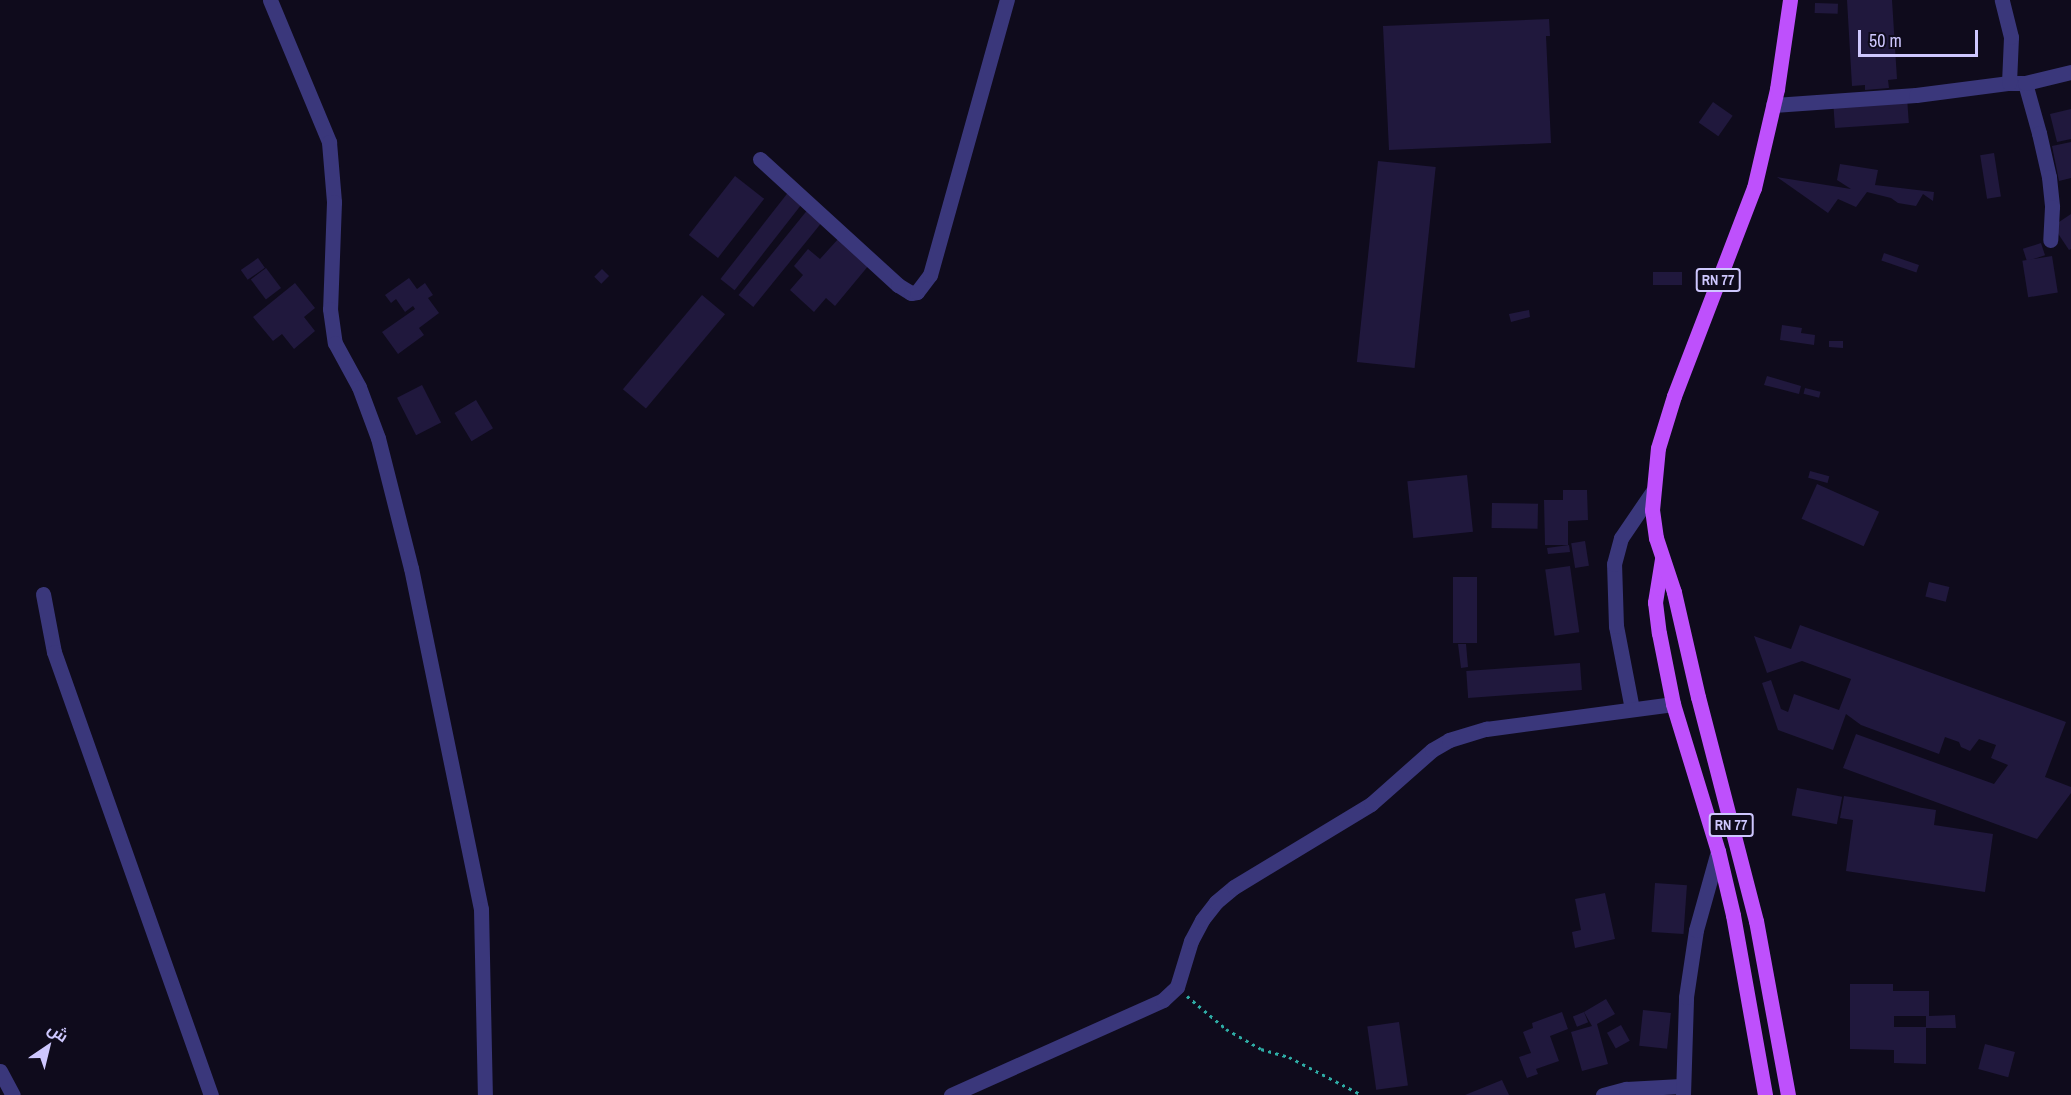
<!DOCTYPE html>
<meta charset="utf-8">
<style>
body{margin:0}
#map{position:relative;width:2071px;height:1095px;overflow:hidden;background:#0f0b1c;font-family:"Archivo Narrow",Cairo,sans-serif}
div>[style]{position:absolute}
.building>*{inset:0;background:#20183d;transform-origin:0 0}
.path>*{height:3px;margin-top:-1.5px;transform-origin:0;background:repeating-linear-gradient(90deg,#2eaca5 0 3px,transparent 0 7.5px)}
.minor>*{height:15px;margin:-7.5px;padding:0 7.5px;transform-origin:7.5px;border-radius:7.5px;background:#3a377b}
.major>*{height:15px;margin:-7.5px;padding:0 7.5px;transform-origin:7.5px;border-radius:7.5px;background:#be50fc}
span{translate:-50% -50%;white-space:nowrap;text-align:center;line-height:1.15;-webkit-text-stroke:4.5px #0f0b1c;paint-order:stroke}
.shield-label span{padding:2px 4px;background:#0f0b1c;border:2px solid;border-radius:4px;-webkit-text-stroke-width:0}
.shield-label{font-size:14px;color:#cec7fe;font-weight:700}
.north{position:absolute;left:18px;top:1017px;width:60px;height:60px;-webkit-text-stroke:4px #0f0b1c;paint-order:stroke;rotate:35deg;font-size:16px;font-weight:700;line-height:24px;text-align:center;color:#cec7fe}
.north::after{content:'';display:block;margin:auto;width:21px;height:27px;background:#cec7fe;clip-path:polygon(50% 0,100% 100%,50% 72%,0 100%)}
.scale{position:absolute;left:1858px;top:30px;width:120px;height:27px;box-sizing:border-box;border:3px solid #cec7fe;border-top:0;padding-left:8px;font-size:18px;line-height:21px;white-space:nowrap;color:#cec7fe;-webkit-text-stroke:4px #0f0b1c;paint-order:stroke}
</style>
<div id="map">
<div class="building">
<i style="clip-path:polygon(1847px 0,1892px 0,1897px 79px,1888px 80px,1889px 88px,1865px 90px,1865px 85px,1852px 86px)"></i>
<i style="left:1815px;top:3px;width:23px;height:10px;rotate:2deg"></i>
<i style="clip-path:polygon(1549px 19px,1550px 36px,1546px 36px,1551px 143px,1389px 150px,1383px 26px)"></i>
<i style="left:1907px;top:97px;width:26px;height:74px;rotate:86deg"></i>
<i style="left:1713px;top:102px;width:24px;height:25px;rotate:35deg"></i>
<i style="clip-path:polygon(2071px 109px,2071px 139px,2057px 142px,2050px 114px)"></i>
<i style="clip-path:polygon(2071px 142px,2071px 178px,2059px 181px,2052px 146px)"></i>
<i style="left:1994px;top:153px;width:44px;height:14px;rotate:81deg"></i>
<i style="left:1378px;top:161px;width:58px;height:202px;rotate:6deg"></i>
<i style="clip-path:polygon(1840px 164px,1878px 170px,1875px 185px,1934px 192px,1933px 201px,1923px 194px,1916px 206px,1898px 203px,1891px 198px,1867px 192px,1856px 207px,1838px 199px,1828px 213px,1777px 177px,1851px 189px,1837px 180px)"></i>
<i style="left:735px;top:176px;width:37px;height:75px;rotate:38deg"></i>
<i style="left:790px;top:190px;width:18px;height:113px;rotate:38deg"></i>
<i style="left:809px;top:208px;width:19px;height:112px;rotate:39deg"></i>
<i style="clip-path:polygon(2071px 214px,2071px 249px,2069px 250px,2053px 226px)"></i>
<i style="clip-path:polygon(839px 238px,869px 265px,835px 306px,826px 298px,814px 312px,790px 290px,803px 275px,794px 266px,808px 249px,820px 259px)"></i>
<i style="left:2041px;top:243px;width:13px;height:19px;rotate:72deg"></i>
<i style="left:1884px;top:253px;width:37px;height:8px;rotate:19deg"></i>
<i style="left:2052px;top:256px;width:37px;height:30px;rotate:81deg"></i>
<i style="left:258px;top:258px;width:12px;height:21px;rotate:55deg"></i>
<i style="left:266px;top:268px;width:25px;height:19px;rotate:53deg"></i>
<i style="left:602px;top:269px;width:10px;height:11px;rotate:45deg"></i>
<i style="left:1653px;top:272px;width:29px;height:13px"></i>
<i style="clip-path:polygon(409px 278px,417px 289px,425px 283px,433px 295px,428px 298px,439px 313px,419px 328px,424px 335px,398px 354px,382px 332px,415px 309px,413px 306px,405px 312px,396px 299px,391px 303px,385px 295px)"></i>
<i style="clip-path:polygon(295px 283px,315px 308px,304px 317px,315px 331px,294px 349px,282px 334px,273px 341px,253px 317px)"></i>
<i style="left:702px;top:295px;width:30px;height:123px;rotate:40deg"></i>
<i style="clip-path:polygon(1529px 310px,1530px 317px,1511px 322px,1509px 314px)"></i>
<i style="clip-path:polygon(1782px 325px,1802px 328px,1801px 333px,1815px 335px,1814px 345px,1780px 340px)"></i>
<i style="clip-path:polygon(1829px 341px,1843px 341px,1843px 348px,1829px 347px)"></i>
<i style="clip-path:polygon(1767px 376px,1801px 386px,1799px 394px,1764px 385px)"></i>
<i style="left:422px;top:385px;width:42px;height:28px;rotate:63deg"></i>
<i style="left:1805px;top:388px;width:16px;height:6px;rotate:14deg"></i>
<i style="left:476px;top:400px;width:33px;height:25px;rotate:59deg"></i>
<i style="left:1810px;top:471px;width:20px;height:7px;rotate:15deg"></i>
<i style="left:1467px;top:475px;width:57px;height:60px;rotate:84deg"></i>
<i style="left:1817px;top:484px;width:68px;height:38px;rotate:24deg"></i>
<i style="clip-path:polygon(1563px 490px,1587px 490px,1588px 520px,1568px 521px,1568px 545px,1545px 545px,1544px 500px,1563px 500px)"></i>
<i style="left:1492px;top:503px;width:46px;height:25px;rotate:1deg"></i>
<i style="left:1585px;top:541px;width:25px;height:14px;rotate:81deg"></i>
<i style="clip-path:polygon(1569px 545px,1570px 552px,1548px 554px,1547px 548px)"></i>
<i style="left:1570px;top:566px;width:67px;height:25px;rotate:82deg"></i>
<i style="left:1453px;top:577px;width:24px;height:66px"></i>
<i style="left:1929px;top:582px;width:21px;height:15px;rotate:14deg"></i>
<i style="clip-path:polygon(1800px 625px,2066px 722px,2045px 777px,2071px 787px,2071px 793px,2037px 839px,1843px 768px,1856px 734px,1994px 784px,2008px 765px,1991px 758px,1996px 745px,1979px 739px,1970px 751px,1961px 747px,1959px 742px,1945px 737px,1939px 754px,1861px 725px,1846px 714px,1833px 750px,1778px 730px,1762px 683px,1771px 680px,1781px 709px,1788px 712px,1794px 694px,1839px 710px,1851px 679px,1802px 661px,1767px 673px,1754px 636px,1791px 649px)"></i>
<i style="clip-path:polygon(1458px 644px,1466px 644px,1468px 667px,1461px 668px)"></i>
<i style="left:1580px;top:663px;width:27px;height:114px;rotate:86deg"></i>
<i style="left:1797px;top:788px;width:46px;height:28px;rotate:11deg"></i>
<i style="clip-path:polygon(1844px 796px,1936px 810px,1934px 825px,1993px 834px,1985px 892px,1846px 871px,1853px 820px,1840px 818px)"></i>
<i style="left:1655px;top:883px;width:32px;height:49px;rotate:4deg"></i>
<i style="clip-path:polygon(1605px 893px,1615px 939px,1575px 948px,1572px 932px,1581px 930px,1575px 899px)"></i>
<i style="clip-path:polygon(1850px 984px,1893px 984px,1893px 991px,1929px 991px,1929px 1016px,1955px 1015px,1956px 1028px,1926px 1028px,1926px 1016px,1894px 1016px,1894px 1027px,1926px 1027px,1926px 1064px,1894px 1063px,1894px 1050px,1850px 1049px)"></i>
<i style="clip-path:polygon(1606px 999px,1615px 1014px,1597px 1024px,1608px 1064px,1582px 1071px,1571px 1032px,1592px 1026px,1584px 1012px)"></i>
<i style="left:1643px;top:1010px;width:28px;height:36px;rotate:6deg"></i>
<i style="clip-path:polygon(1562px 1012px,1568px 1029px,1550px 1036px,1559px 1061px,1536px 1069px,1538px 1074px,1527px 1078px,1519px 1057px,1531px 1053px,1523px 1032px,1533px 1028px,1532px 1023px)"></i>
<i style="left:1584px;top:1012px;width:11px;height:12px;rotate:68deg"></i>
<i style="left:1399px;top:1022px;width:64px;height:32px;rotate:82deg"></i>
<i style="left:1621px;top:1025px;width:18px;height:16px;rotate:61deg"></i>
<i style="left:1985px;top:1044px;width:31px;height:26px;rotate:15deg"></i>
<i style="clip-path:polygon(1502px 1080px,1509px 1095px,1465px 1095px)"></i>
</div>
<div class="path">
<i style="left:1187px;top:996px;width:51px;rotate:40.2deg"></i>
<i style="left:1226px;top:1029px;width:40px;rotate:29.7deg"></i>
<i style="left:1261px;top:1049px;width:29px;rotate:16deg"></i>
<i style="left:1289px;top:1057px;width:82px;rotate:27.5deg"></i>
</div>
<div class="minor">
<i style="left:270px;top:0;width:154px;rotate:67.4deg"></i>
<i style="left:329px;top:142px;width:60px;rotate:85.2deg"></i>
<i style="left:334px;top:202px;width:107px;rotate:92.1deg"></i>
<i style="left:330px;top:309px;width:34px;rotate:82deg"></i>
<i style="left:335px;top:343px;width:50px;rotate:61.4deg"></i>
<i style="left:359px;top:387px;width:54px;rotate:69.6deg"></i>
<i style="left:378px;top:438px;width:134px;rotate:75.8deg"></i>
<i style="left:411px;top:568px;width:348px;rotate:78.4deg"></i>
<i style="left:481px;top:909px;width:186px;rotate:88.8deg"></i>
<i style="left:2009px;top:83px;width:16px"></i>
<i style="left:2025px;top:83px;width:52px;rotate:74.4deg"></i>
<i style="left:2039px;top:133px;width:45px;rotate:77.2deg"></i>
<i style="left:2049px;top:177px;width:30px;rotate:84deg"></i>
<i style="left:2052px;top:207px;width:33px;rotate:93deg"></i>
<i style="left:2025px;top:83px;width:47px;rotate:-13.4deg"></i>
<i style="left:1773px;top:105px;width:143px;rotate:-4deg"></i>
<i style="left:1916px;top:95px;width:94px;rotate:-7.4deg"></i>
<i style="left:2009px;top:83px;width:46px;rotate:-87.5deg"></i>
<i style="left:2011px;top:37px;width:38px;rotate:-104deg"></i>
<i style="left:760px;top:159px;width:187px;rotate:42.4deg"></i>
<i style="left:898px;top:285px;width:15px;rotate:32deg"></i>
<i style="left:911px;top:293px;width:6px;rotate:-9deg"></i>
<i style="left:917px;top:292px;width:21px;rotate:-53deg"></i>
<i style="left:930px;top:275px;width:286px;rotate:-74.4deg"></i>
<i style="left:43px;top:594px;width:59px;rotate:79.3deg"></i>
<i style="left:54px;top:652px;width:470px;rotate:70.5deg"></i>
<i style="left:1632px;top:709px;width:85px;rotate:-100.9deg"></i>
<i style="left:1616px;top:626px;width:62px;rotate:-91.8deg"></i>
<i style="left:1614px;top:564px;width:27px;rotate:-75deg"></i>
<i style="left:1621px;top:538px;width:57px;rotate:-55.8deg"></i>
<i style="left:0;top:1071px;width:27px;rotate:62deg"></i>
<i style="left:951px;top:1095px;width:232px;rotate:-24.1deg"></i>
<i style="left:1163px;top:1000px;width:19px;rotate:-43deg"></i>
<i style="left:1177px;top:987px;width:48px;rotate:-73.1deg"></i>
<i style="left:1191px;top:941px;width:24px;rotate:-62deg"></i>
<i style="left:1202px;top:920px;width:23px;rotate:-52deg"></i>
<i style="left:1216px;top:902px;width:23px;rotate:-40deg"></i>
<i style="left:1234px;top:887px;width:160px;rotate:-31.2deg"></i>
<i style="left:1371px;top:804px;width:81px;rotate:-41.5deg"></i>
<i style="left:1432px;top:750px;width:20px;rotate:-30deg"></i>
<i style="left:1449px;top:740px;width:39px;rotate:-17deg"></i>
<i style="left:1486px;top:729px;width:189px;rotate:-7.6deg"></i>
<i style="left:1603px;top:1095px;width:24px;rotate:-15deg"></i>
<i style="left:1626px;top:1089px;width:55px;rotate:-3.1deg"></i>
<i style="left:1683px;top:1095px;width:98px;rotate:-88.2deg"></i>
<i style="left:1686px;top:997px;width:68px;rotate:-81.5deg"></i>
<i style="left:1696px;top:930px;width:82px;rotate:-74.4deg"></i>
</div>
<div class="major">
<i style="left:1662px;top:559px;width:44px;rotate:99.2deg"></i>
<i style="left:1655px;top:602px;width:31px;rotate:83deg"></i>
<i style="left:1659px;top:633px;width:72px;rotate:78.8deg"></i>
<i style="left:1673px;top:704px;width:154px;rotate:73deg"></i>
<i style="left:1718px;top:851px;width:66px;rotate:76.8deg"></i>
<i style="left:1733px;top:915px;width:183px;rotate:79.9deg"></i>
<i style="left:1788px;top:1095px;width:177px;rotate:-100.4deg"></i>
<i style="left:1756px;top:921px;width:231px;rotate:-104.5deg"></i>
<i style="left:1698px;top:697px;width:108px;rotate:-102.9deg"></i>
<i style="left:1674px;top:592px;width:57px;rotate:-108.4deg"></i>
<i style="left:1656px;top:538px;width:28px;rotate:-98deg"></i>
<i style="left:1652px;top:510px;width:62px;rotate:-84.5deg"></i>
<i style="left:1658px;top:448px;width:54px;rotate:-72.9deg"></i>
<i style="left:1674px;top:396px;width:223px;rotate:-69deg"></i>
<i style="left:1754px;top:188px;width:102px;rotate:-76.9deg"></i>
<i style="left:1777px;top:89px;width:90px;rotate:-81.7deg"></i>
</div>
<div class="shield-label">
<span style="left:1718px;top:280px">RN 77</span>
<span style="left:1731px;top:825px">RN 77</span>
</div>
<div class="north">ش</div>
<div class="scale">50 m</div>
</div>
